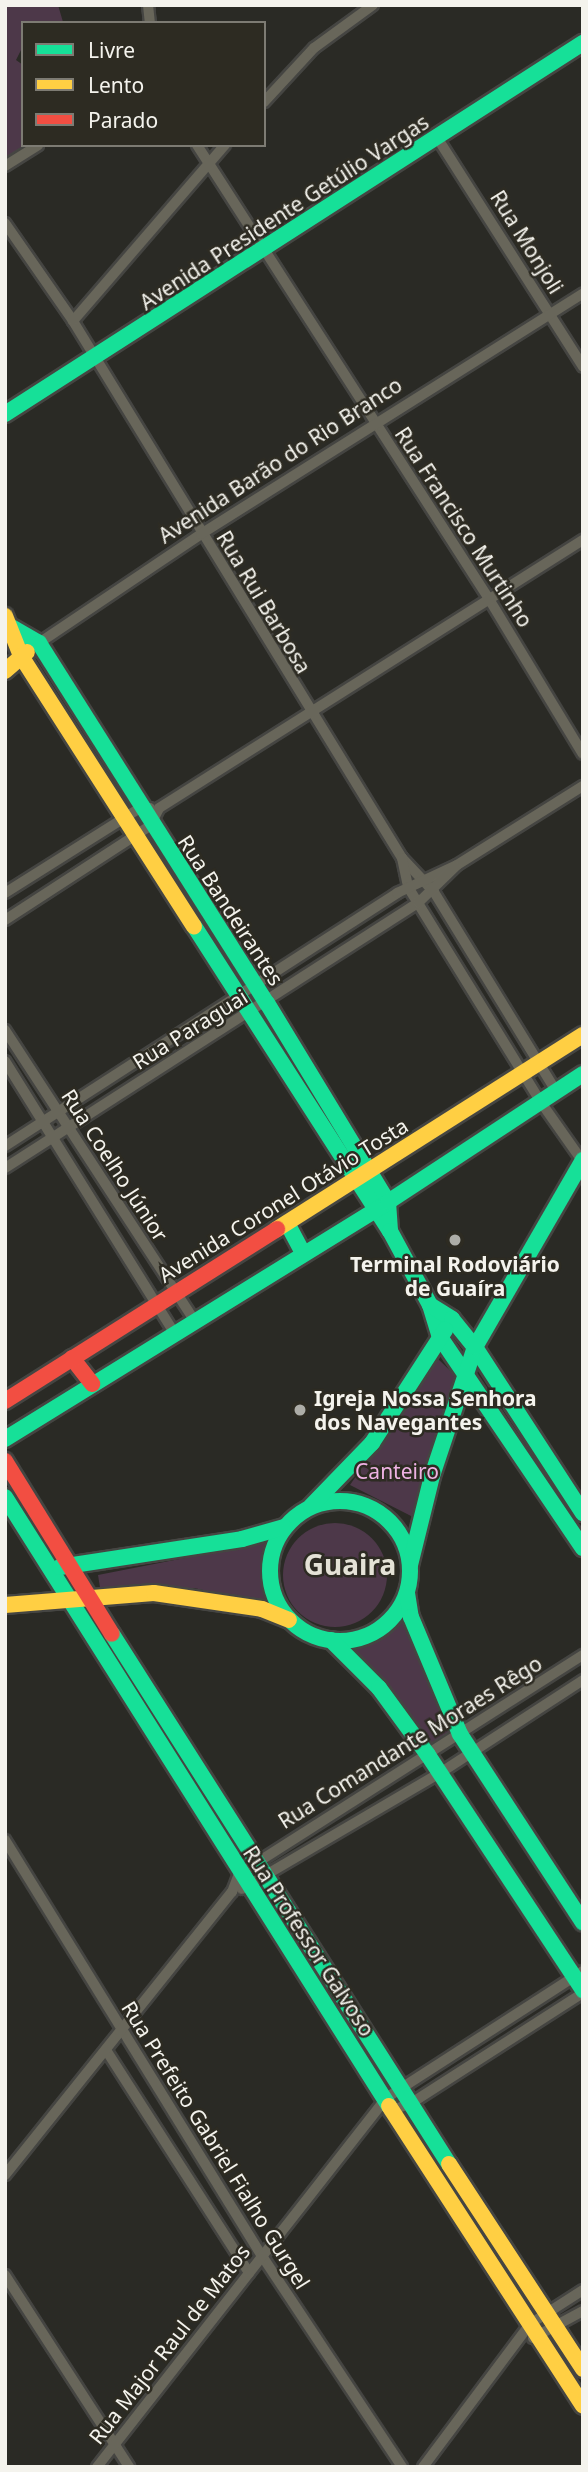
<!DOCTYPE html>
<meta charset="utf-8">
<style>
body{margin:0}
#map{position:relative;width:588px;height:2472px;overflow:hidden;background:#2a2a25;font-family:"Noto Sans",sans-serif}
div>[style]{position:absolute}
.green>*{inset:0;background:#4d3849}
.round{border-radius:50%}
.roads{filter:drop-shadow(2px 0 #454542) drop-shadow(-2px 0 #454542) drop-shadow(0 2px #454542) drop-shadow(0 -2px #454542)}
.street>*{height:10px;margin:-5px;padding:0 5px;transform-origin:5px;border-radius:5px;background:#68665a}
.fast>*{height:16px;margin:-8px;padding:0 8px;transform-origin:8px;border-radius:8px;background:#16e098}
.fast>.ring{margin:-8px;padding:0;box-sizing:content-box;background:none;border:16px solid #16e098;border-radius:50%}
.slow>*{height:16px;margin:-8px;padding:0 8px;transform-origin:8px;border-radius:8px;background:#ffcf43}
.jam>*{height:16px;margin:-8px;padding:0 8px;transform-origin:8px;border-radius:8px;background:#f24e42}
.dots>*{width:19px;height:19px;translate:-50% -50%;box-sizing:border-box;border:4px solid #2d2b22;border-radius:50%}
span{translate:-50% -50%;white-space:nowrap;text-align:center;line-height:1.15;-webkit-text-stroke:5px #2d2b22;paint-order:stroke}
.street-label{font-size:21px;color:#f4f3ed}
.poi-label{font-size:21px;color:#f4f3ed;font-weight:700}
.left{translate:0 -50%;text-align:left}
.park-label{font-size:21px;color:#eeb2e3}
.district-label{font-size:28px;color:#e4e2d6;font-weight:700}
.frame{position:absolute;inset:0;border:7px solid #f4f3ed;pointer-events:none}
.legend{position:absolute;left:21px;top:21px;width:245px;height:126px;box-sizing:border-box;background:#2d2b22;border:2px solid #7d7b73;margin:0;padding:9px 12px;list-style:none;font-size:21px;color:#f4f3ed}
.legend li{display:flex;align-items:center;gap:14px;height:35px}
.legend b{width:35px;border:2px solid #7d7b73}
</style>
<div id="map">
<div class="green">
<i style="clip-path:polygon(5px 5px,58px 5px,63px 22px,23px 23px,23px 46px,16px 60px,23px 65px,23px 145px,34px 145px,5px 164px)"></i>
<i style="clip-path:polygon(437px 1358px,461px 1381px,415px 1518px,350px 1485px)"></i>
<i class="round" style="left:283px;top:1523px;width:104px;height:104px"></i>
<i style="clip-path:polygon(271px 1541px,267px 1573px,274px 1606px,194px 1588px,101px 1594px,98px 1575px)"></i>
<i style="clip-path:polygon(401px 1616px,453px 1730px,432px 1744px,353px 1649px)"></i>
</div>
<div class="roads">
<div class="street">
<i style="left:148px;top:5px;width:18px;rotate:84deg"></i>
<i style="left:264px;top:102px;width:74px;rotate:-47.2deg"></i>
<i style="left:314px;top:48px;width:73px;rotate:-36.1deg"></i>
<i style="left:438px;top:139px;width:270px;rotate:57.5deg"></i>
<i style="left:197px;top:145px;width:540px;rotate:57.25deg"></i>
<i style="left:489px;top:599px;width:181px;rotate:58.8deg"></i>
<i style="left:5px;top:166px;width:39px;rotate:-32deg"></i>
<i style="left:5px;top:223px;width:119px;rotate:55.2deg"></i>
<i style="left:73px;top:321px;width:630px;rotate:58.51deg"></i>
<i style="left:402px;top:858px;width:47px;rotate:46.7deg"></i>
<i style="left:434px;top:892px;width:233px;rotate:58.5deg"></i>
<i style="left:73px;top:321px;width:233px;rotate:-49.2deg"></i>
<i style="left:39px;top:643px;width:195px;rotate:-33.9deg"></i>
<i style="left:201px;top:534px;width:452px;rotate:-32.2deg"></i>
<i style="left:402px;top:858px;width:30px;rotate:78deg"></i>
<i style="left:408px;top:887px;width:251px;rotate:58.3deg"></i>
<i style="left:540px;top:1101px;width:75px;rotate:54.8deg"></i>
<i style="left:5px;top:893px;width:160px;rotate:-32.2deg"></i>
<i style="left:140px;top:808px;width:10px"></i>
<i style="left:5px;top:920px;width:173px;rotate:-33deg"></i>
<i style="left:150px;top:826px;width:20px;rotate:-63deg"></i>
<i style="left:159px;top:808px;width:502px;rotate:-32.3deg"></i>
<i style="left:5px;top:1030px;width:346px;rotate:56.9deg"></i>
<i style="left:5px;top:1061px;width:318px;rotate:58.1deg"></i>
<i style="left:5px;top:1146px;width:467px;rotate:-32.8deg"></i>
<i style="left:397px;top:893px;width:66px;rotate:-25deg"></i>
<i style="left:457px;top:865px;width:149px;rotate:-32.1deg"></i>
<i style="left:5px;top:1168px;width:491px;rotate:-32.7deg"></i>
<i style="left:418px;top:903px;width:52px;rotate:-44.2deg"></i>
<i style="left:5px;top:1840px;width:489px;rotate:58.3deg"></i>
<i style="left:262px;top:2256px;width:253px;rotate:56.4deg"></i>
<i style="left:242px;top:1889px;width:229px;rotate:-30.4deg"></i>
<i style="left:440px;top:1773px;width:171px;rotate:-33deg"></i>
<i style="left:106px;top:2050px;width:265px;rotate:57.3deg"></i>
<i style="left:389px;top:2112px;width:26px;rotate:-23deg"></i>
<i style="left:413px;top:2102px;width:202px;rotate:-32.7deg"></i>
<i style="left:5px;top:2175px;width:363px;rotate:-51.3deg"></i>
<i style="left:232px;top:1892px;width:19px;rotate:-69deg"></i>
<i style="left:239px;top:1874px;width:408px;rotate:-32.5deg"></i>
<i style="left:5px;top:2275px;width:229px;rotate:57.1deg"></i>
<i style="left:533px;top:2338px;width:57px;rotate:-28.4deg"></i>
<i style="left:97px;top:2467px;width:469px;rotate:-51.9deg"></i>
<i style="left:386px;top:2098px;width:234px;rotate:-32.8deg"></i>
<i style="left:423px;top:2467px;width:179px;rotate:-53.2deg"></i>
<i style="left:530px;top:2324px;width:63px;rotate:-32.7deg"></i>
</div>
<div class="fast">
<i style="left:5px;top:414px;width:687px;rotate:-32.7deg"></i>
<i style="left:13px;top:628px;width:30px;rotate:30deg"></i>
<i style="left:39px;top:643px;width:426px;rotate:57.7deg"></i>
<i style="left:267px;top:1003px;width:233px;rotate:58.7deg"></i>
<i style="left:388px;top:1202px;width:29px;rotate:86deg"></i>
<i style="left:194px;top:926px;width:363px;rotate:57.3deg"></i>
<i style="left:390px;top:1231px;width:84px;rotate:61.6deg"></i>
<i style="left:430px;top:1305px;width:34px;rotate:73deg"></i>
<i style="left:440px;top:1337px;width:255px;rotate:55.9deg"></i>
<i style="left:287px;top:1223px;width:34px;rotate:62deg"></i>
<i style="left:430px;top:1305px;width:26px;rotate:32deg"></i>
<i style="left:452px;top:1319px;width:36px;rotate:51deg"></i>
<i style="left:475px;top:1347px;width:198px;rotate:57deg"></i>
<i style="left:5px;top:1439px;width:450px;rotate:-31.7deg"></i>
<i style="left:388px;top:1202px;width:233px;rotate:-33.3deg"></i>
<i style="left:5px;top:1497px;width:720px;rotate:57.77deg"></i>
<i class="ring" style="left:270px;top:1501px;width:124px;height:124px"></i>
<i style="left:311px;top:1506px;width:88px;rotate:-45.9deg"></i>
<i style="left:372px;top:1443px;width:135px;rotate:-57.1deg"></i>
<i style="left:410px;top:1565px;width:92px;rotate:-76.1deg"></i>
<i style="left:432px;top:1476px;width:136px;rotate:-71.6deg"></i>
<i style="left:475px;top:1347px;width:216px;rotate:-60deg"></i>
<i style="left:60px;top:1567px;width:184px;rotate:-8.7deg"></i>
<i style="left:242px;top:1539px;width:44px;rotate:-15.9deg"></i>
<i style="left:407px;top:1593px;width:24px;rotate:81deg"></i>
<i style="left:411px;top:1617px;width:127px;rotate:67.3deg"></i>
<i style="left:460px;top:1734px;width:225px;rotate:56.9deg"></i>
<i style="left:112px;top:1634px;width:628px;rotate:57.55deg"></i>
<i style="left:331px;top:1640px;width:68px;rotate:45deg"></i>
<i style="left:379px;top:1688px;width:83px;rotate:53.8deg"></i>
<i style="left:428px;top:1755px;width:282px;rotate:56.6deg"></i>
</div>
<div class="slow">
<i style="left:5px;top:616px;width:43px;rotate:68.2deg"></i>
<i style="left:21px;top:656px;width:321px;rotate:57.4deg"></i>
<i style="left:5px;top:671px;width:29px;rotate:-41deg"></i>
<i style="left:277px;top:1229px;width:362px;rotate:-32.4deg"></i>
<i style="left:5px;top:1605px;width:149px;rotate:-4.6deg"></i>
<i style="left:154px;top:1593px;width:109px;rotate:8.4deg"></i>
<i style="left:262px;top:1609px;width:29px;rotate:22deg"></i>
<i style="left:389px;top:2106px;width:357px;rotate:57.1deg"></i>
<i style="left:449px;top:2164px;width:245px;rotate:56.8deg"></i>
</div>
<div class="jam">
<i style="left:72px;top:1358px;width:33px;rotate:52deg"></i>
<i style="left:5px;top:1401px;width:322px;rotate:-32.3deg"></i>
<i style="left:5px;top:1461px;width:203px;rotate:58.3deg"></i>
</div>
</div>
<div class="dots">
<i style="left:455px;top:1240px;background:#adada7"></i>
<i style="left:300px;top:1410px;background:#adada7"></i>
</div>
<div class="street-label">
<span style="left:284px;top:212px;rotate:-33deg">Avenida Presidente Getúlio Vargas</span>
<span style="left:527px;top:242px;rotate:58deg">Rua Monjoli</span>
<span style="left:280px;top:460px;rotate:-33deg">Avenida Barão do Rio Branco</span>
<span style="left:464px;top:527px;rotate:57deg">Rua Francisco Murtinho</span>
<span style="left:264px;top:602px;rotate:59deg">Rua Rui Barbosa</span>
<span style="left:231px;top:910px;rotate:57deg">Rua Bandeirantes</span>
<span style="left:190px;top:1029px;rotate:-32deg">Rua Paraguai</span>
<span style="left:115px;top:1165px;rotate:57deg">Rua Coelho Júnior</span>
<span style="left:283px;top:1200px;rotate:-32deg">Avenida Coronel Otávio Tosta</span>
<span style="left:410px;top:1742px;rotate:-32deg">Rua Comandante Moraes Rêgo</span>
<span style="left:309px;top:1941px;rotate:57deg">Rua Professor Galvoso</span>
<span style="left:216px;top:2145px;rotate:58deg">Rua Prefeito Gabriel Fialho Gurgel</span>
<span style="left:169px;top:2344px;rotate:-52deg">Rua Major Raul de Matos</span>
</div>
<div class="poi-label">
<span style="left:455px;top:1276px">Terminal Rodoviário<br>de Guaíra</span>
<span class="left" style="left:314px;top:1410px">Igreja Nossa Senhora<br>dos Navegantes</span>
</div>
<div class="park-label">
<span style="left:397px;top:1471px">Canteiro</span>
</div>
<div class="district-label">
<span style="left:350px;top:1564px">Guaira</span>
</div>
<div class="frame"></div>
<ul class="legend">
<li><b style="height:9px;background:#16e098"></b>Livre</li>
<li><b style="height:9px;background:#ffcf43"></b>Lento</li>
<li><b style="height:9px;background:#f24e42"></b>Parado</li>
</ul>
</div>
